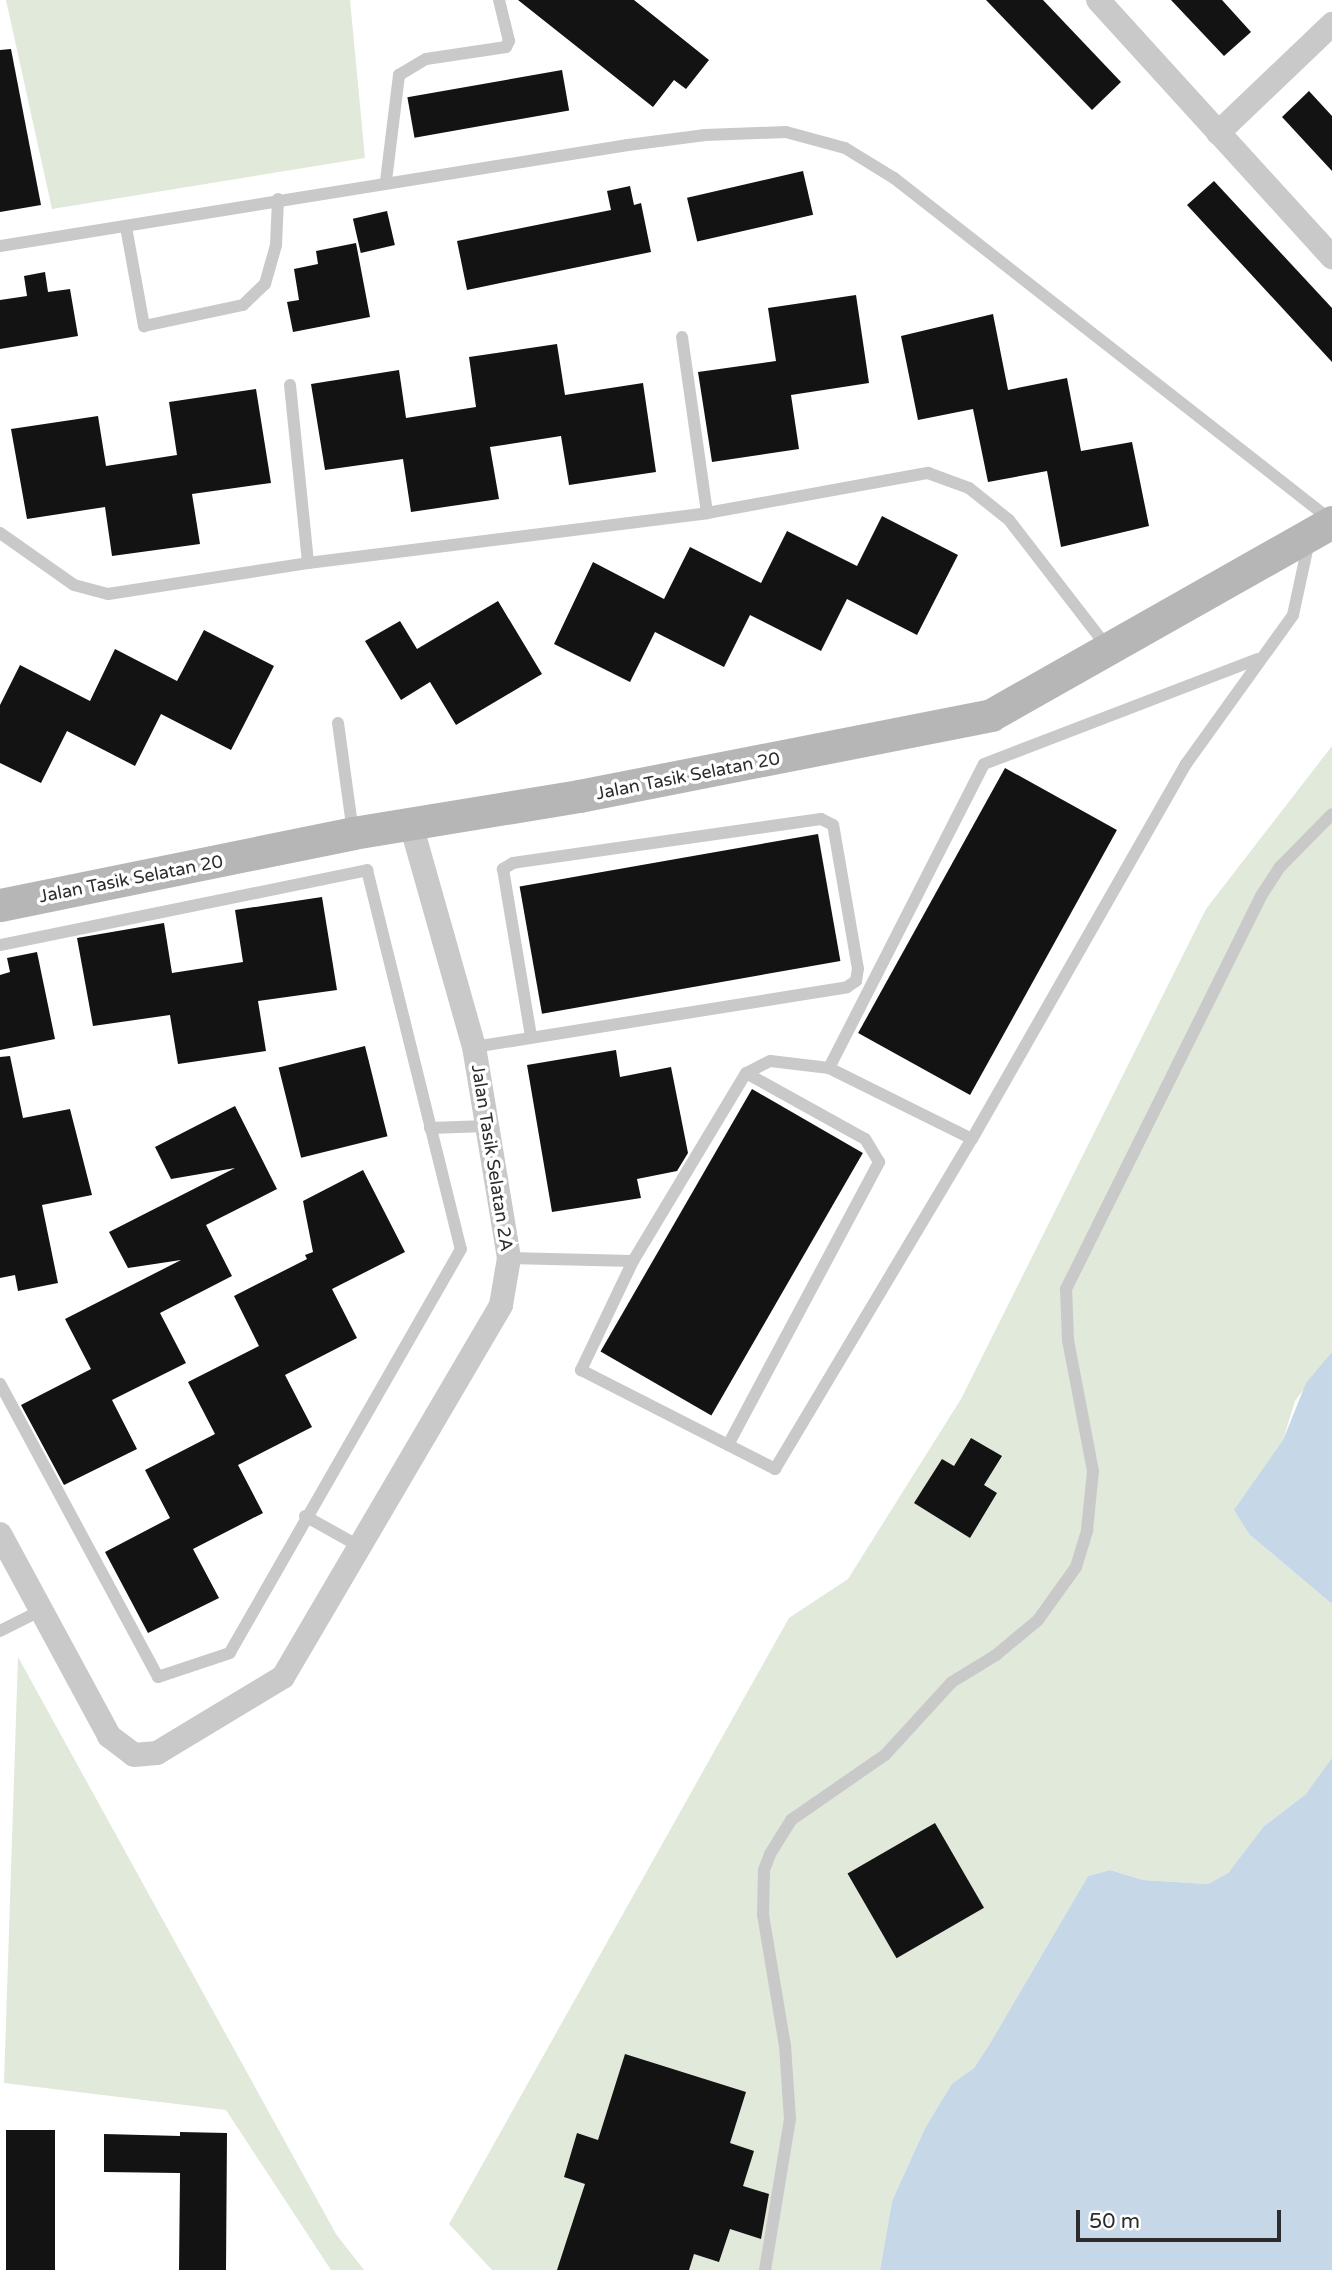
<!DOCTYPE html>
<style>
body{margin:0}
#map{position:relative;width:1332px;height:2270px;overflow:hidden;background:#fff;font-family:"Varela Round",sans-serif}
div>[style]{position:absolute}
.green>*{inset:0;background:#e1e9da}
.water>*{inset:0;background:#c6d8e8}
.building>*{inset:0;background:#131313;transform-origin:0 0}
.lane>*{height:12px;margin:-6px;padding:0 6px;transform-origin:6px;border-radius:6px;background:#c9c9c9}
.street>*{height:24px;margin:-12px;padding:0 12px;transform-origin:12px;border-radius:12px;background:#c9c9c9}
.secondary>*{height:33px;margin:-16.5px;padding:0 16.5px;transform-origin:16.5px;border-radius:16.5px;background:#b6b6b6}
span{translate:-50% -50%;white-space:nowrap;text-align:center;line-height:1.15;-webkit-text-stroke:7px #fff;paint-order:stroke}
.street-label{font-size:18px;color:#2c2c2c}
.scale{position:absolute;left:1076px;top:2210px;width:205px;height:32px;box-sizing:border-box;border:4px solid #2c2c2c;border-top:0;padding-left:9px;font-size:21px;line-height:24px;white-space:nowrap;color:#2c2c2c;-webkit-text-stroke:5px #fff;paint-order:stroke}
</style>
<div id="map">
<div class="green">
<i style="clip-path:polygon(6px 0,350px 0,365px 158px,52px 209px)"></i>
<i style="clip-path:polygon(1332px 746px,1332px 1352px,1295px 1401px,1283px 1440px,1270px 1460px,1250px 1535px,1332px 1604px,1332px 1758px,1328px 1766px,1306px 1794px,1264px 1826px,1228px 1873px,1208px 1884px,1143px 1880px,1110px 1870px,1088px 1876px,989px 2045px,974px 2068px,952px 2085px,925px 2128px,892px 2201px,880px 2270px,492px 2270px,449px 2224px,789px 1618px,848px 1579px,961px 1399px,1206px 909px)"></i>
<i style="clip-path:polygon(18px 1657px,336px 2234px,364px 2270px,331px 2270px,226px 2110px,4px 2083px)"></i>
</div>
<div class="water">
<i style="clip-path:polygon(1332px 1352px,1332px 1604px,1250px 1535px,1234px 1510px,1283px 1440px,1306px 1383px)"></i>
<i style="clip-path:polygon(1332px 1758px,1332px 2270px,880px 2270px,892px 2201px,925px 2128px,952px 2084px,974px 2068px,989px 2045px,1088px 1876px,1110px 1870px,1143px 1880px,1208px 1884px,1228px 1873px,1264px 1826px,1306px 1794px)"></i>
</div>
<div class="building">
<i style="clip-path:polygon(518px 0,634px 0,709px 60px,686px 89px,674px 80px,653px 107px)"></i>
<i style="clip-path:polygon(986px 0,1043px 0,1121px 82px,1092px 110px)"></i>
<i style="clip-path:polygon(1171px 0,1222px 0,1251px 32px,1224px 56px)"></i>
<i style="clip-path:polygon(11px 49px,41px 205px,0 212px,0 50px)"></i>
<i style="left:562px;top:70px;width:41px;height:157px;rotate:80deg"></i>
<i style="clip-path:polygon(1309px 91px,1332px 116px,1332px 171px,1282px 117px)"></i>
<i style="left:803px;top:171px;width:45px;height:119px;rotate:77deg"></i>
<i style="clip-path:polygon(1214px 181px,1332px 308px,1332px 362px,1187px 205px)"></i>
<i style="clip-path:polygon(630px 186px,634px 205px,641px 203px,651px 252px,467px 290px,457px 241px,611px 210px,607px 191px)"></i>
<i style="left:387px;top:211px;width:35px;height:35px;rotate:77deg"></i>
<i style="clip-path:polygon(356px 243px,370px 317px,293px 332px,287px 302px,299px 300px,294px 269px,318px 264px,316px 251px)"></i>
<i style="clip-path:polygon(45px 272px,48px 292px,70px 289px,78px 336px,0 349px,0 300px,27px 296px,24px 276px)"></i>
<i style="clip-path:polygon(856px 295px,869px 383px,791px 395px,799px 449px,712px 462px,698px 372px,776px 361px,768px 308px)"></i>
<i style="clip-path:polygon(993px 314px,1008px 390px,1067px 378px,1081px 451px,1132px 442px,1149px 526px,1061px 547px,1047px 471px,988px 482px,973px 409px,918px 420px,901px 336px)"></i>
<i style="clip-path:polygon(557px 344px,565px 395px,643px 383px,656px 472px,569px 485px,561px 436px,490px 447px,499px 499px,411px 512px,403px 459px,325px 470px,311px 384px,399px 370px,406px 418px,476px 407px,469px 357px)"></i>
<i style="clip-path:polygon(256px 389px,271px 483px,192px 494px,200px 544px,112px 556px,105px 507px,27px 519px,11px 429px,98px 416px,106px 466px,177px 455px,169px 402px)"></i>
<i style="clip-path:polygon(882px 516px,958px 555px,917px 635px,847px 599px,821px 651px,750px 615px,724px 667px,655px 632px,630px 682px,554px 644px,593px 562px,664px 599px,690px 547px,761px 583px,787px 531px,857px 566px)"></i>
<i style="clip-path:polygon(498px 601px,542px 674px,456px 725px,430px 682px,401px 700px,365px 641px,400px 621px,417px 649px)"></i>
<i style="clip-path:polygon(204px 630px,274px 666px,231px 750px,161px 714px,135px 766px,67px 731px,41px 783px,0 763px,0 705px,20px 665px,90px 701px,115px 649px,177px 681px)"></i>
<i style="left:1005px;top:768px;width:128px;height:303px;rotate:29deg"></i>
<i style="left:818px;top:834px;width:129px;height:303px;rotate:80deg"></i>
<i style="clip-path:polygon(322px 897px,337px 990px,258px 1001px,266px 1051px,178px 1064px,170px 1015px,93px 1026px,77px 938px,164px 923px,172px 973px,243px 962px,235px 910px)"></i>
<i style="clip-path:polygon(37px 952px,55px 1039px,0 1050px,0 975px,10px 972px,7px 958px)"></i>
<i style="left:365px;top:1046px;width:93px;height:89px;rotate:76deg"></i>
<i style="clip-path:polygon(616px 1050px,620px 1077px,671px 1067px,688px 1153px,677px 1171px,637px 1179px,641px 1198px,552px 1212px,527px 1065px)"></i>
<i style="clip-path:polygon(10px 1056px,23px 1118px,70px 1109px,92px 1195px,42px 1205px,58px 1283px,18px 1291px,15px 1275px,0 1278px,0 1057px)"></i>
<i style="left:752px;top:1089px;width:128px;height:303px;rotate:30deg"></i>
<i style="clip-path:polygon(235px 1106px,277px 1189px,206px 1225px,232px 1276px,160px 1313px,186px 1363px,112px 1400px,137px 1449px,64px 1485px,21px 1405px,91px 1369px,65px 1319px,181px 1260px,128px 1268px,109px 1232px,235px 1168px,171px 1179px,155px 1147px)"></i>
<i style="clip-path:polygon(363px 1170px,405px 1252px,332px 1289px,357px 1338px,285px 1375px,312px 1427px,238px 1465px,263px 1513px,193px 1549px,219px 1598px,148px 1633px,105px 1552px,170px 1518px,145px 1470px,215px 1434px,188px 1382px,259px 1346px,234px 1296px,307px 1259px,305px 1255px,313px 1252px,303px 1201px)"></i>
<i style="clip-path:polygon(971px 1438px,1002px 1456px,984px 1485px,997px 1493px,970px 1538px,914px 1503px,942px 1459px,954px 1466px)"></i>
<i style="left:935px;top:1823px;width:98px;height:101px;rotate:60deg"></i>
<i style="clip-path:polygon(625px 2054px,746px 2092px,730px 2143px,754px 2151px,743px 2186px,769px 2194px,761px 2239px,730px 2229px,719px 2262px,694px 2254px,689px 2270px,557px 2270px,585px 2184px,564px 2177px,577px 2133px,598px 2140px)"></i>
<i style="left:6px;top:2130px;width:49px;height:140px"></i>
<i style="clip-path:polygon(180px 2132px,227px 2133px,226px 2270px,179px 2270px,180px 2173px,104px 2172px,104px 2134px,180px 2136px)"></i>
</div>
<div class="lane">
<i style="left:386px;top:181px;width:107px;rotate:-83deg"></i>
<i style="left:399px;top:75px;width:31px;rotate:-31deg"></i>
<i style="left:426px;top:59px;width:81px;rotate:-8.5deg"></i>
<i style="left:506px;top:47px;width:7px;rotate:-63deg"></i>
<i style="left:509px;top:41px;width:42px;rotate:-103.7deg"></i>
<i style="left:126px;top:227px;width:101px;rotate:79.7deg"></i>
<i style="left:144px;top:326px;width:101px;rotate:-12deg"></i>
<i style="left:243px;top:305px;width:30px;rotate:-44deg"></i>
<i style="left:265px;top:284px;width:41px;rotate:-74.2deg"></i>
<i style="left:276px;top:245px;width:46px;rotate:-87.5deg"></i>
<i style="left:0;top:246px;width:636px;rotate:-9.14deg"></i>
<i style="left:628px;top:145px;width:78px;rotate:-7.4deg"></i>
<i style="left:705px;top:135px;width:81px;rotate:-2.1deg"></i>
<i style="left:786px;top:132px;width:61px;rotate:15.2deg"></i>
<i style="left:845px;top:148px;width:57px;rotate:31.5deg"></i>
<i style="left:894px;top:178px;width:556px;rotate:38.06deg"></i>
<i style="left:682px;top:337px;width:178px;rotate:81.9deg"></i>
<i style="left:290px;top:385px;width:179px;rotate:84.2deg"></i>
<i style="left:0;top:533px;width:90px;rotate:35.1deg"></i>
<i style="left:74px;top:585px;width:35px;rotate:15deg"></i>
<i style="left:108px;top:594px;width:202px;rotate:-8.8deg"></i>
<i style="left:308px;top:563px;width:402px;rotate:-7.1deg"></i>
<i style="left:707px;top:513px;width:225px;rotate:-10.3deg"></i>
<i style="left:928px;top:473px;width:44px;rotate:20.1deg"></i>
<i style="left:969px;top:488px;width:51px;rotate:38.7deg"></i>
<i style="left:1009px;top:520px;width:160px;rotate:52.3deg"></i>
<i style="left:338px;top:723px;width:111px;rotate:82.2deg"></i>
<i style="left:0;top:945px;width:375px;rotate:-11.5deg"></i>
<i style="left:367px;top:870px;width:390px;rotate:76.1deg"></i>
<i style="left:461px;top:1249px;width:465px;rotate:119.8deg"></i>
<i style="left:230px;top:1653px;width:76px;rotate:161.6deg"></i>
<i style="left:158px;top:1677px;width:333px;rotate:-118.3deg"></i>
<i style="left:474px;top:1047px;width:378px;rotate:-9.1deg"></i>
<i style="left:847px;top:987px;width:11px;rotate:-34deg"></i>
<i style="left:856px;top:981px;width:12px;rotate:-81deg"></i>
<i style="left:858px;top:969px;width:146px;rotate:-99.8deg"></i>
<i style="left:833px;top:825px;width:13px;rotate:-153deg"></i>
<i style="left:821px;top:819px;width:311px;rotate:171.9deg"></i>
<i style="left:513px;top:863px;width:12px;rotate:149deg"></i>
<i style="left:503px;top:869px;width:170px;rotate:80.5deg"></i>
<i style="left:829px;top:1068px;width:341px;rotate:-63deg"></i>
<i style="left:984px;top:764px;width:293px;rotate:-21deg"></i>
<i style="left:430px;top:1128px;width:57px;rotate:-2deg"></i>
<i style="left:972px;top:1139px;width:160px;rotate:-153.6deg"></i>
<i style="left:829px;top:1068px;width:59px;rotate:-173.2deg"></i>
<i style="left:770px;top:1061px;width:27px;rotate:153deg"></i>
<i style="left:746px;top:1073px;width:219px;rotate:121deg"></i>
<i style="left:633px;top:1261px;width:121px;rotate:115.5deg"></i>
<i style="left:581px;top:1370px;width:218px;rotate:27deg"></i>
<i style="left:775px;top:1469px;width:384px;rotate:-59.2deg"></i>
<i style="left:972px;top:1139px;width:432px;rotate:-60.3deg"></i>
<i style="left:1186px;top:764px;width:183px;rotate:-54.3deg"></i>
<i style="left:1293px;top:615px;width:76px;rotate:-77.8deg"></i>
<i style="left:509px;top:1258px;width:124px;rotate:1.4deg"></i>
<i style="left:728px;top:1445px;width:321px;rotate:-61.9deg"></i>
<i style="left:879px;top:1162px;width:27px;rotate:-121deg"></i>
<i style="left:865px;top:1139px;width:136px;rotate:-151deg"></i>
<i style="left:305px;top:1516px;width:62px;rotate:29.1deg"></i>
<i style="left:0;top:1631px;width:42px;rotate:-26.6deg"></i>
<i style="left:765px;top:2270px;width:153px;rotate:-80.6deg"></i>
<i style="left:790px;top:2119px;width:73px;rotate:-93.9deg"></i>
<i style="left:785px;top:2046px;width:133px;rotate:-99.5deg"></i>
<i style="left:763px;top:1915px;width:45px;rotate:-88.7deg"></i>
<i style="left:764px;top:1870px;width:17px;rotate:-69deg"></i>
<i style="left:770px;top:1854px;width:40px;rotate:-58deg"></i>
<i style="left:791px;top:1820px;width:114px;rotate:-34.7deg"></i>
<i style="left:885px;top:1755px;width:99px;rotate:-47.5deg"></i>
<i style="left:952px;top:1682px;width:52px;rotate:-31.5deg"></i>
<i style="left:996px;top:1655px;width:55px;rotate:-39.8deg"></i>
<i style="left:1038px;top:1620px;width:65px;rotate:-54.4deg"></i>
<i style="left:1076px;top:1567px;width:39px;rotate:-73deg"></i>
<i style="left:1087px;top:1530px;width:59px;rotate:-84.2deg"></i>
<i style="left:1093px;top:1471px;width:133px;rotate:-100.8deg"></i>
<i style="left:1068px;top:1340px;width:51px;rotate:-92.2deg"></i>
<i style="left:1066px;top:1289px;width:439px;rotate:-63.6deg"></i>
<i style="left:1261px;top:896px;width:35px;rotate:-57deg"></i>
<i style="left:1280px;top:867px;width:74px;rotate:-45.5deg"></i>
</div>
<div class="street">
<i style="left:1098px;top:0;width:348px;rotate:47.7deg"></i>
<i style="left:1218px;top:133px;width:158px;rotate:-43.7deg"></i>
<i style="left:0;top:1534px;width:230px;rotate:61.6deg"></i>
<i style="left:109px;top:1736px;width:31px;rotate:37deg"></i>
<i style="left:134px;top:1755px;width:23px;rotate:-5deg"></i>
<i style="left:157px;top:1753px;width:147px;rotate:-31.1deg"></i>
<i style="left:283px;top:1677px;width:431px;rotate:-59.6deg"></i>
<i style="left:501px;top:1305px;width:48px;rotate:-80.3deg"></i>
<i style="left:509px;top:1258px;width:214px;rotate:-99.4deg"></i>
<i style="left:474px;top:1047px;width:232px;rotate:-105.8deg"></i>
</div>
<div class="secondary">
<i style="left:0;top:905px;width:360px;rotate:-11.5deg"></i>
<i style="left:353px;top:833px;width:229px;rotate:-9.3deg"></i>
<i style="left:579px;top:796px;width:420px;rotate:-11.1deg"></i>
<i style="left:991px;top:715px;width:392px;rotate:-29.5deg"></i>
</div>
<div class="street-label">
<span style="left:688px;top:776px;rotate:-11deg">Jalan Tasik Selatan 20</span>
<span style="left:131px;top:879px;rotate:-11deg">Jalan Tasik Selatan 20</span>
<span style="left:492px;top:1158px;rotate:81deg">Jalan Tasik Selatan 2A</span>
</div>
<div class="scale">50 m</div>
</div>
